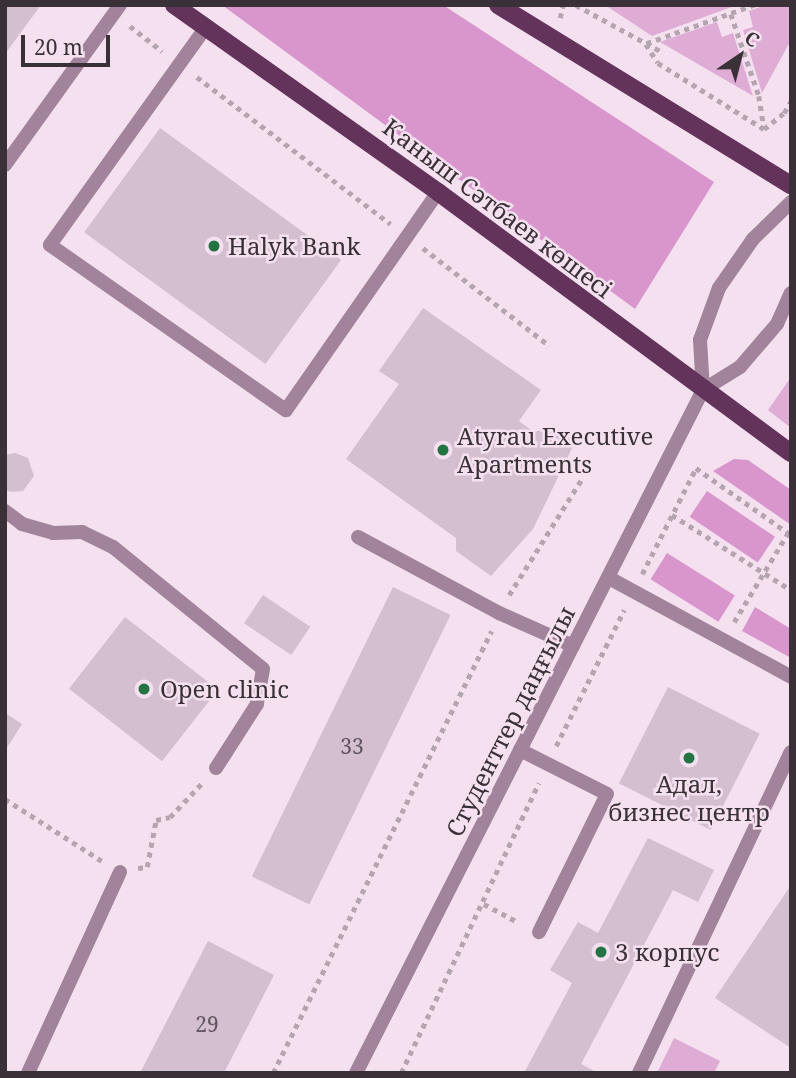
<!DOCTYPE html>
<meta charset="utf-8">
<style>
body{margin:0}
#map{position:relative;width:796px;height:1078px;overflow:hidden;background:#f5e0f0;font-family:"Noto Serif",serif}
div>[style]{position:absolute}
.green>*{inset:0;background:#dfacd5}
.forest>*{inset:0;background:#d896cc;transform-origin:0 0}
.building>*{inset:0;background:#d3bfcf;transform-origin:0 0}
.path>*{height:4.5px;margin-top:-2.25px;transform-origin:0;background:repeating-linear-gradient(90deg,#b5a5b1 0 5px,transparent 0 10px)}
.service>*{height:14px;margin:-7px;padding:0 7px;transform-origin:7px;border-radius:7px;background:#a1849b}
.tertiary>*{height:14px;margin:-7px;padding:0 7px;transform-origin:7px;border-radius:7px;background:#a1849b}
.primary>*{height:18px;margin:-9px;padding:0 9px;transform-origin:9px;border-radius:9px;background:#63335b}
.dots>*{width:19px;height:19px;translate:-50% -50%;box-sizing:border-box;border:4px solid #f5e0f0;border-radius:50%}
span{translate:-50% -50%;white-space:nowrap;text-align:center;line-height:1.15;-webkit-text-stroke:5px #f5e0f0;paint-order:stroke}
.number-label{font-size:21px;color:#60545d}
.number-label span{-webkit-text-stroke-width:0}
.street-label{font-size:24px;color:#393137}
.poi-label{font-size:24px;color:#393137}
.left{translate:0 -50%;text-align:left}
.frame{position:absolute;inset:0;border:7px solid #393137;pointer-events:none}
.north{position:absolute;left:705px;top:21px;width:70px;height:70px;-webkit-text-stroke:5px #f5e0f0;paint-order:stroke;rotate:35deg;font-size:19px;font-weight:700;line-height:28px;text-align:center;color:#393137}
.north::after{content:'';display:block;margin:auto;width:24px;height:32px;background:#393137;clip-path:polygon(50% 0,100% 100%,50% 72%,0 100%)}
.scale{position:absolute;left:21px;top:35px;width:89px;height:32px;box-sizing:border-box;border:4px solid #393137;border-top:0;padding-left:9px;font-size:21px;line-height:24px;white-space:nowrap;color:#393137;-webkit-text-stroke:5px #f5e0f0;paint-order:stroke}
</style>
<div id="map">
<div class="green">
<i style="clip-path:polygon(605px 5px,737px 5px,652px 36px)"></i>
<i style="clip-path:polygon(765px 5px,791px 5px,791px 40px,762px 93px,743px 30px,753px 27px,749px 11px)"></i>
<i style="clip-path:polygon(717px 22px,722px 37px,733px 33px,753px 96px,660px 42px)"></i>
<i style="clip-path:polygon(791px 377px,791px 428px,768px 410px)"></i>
<i style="clip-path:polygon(674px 1038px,720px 1061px,714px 1073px,657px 1073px)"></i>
</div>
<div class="forest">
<i style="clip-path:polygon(222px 5px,443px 5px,714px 182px,635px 309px)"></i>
<i style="clip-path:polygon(734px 459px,748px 460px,791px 490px,791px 525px,713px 471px)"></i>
<i style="left:707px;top:491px;width:82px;height:31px;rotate:34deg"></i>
<i style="left:667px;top:553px;width:80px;height:31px;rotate:32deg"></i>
<i style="clip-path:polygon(755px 607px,791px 629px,791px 658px,742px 631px)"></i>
</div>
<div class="building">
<i style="clip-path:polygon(5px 5px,41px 5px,5px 54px)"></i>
<i style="left:160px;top:128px;width:224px;height:129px;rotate:36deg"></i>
<i style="clip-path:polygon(423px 308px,541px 390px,519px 421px,534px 432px,544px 429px,576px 440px,533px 529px,491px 576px,456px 551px,456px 538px,346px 459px,399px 384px,379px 371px)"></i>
<i style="clip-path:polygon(15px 453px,28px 458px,34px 476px,23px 491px,11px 492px,5px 490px,5px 455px)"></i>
<i style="left:393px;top:587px;width:64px;height:322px;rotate:26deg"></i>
<i style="left:263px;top:595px;width:57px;height:34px;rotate:34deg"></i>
<i style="left:125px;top:617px;width:118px;height:91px;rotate:38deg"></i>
<i style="left:668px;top:687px;width:103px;height:108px;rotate:27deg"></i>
<i style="clip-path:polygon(5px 713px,22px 724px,5px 751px)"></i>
<i style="clip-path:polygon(648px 838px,714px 870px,698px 902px,673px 890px,581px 1064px,598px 1073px,524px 1073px,572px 983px,550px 970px,578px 922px,598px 933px)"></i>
<i style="clip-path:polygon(791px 885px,791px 1048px,715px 998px)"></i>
<i style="clip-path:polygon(208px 941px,274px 975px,224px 1073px,140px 1073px)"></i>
</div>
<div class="path">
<i style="left:576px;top:5px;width:100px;rotate:28.6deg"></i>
<i style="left:755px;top:5px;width:116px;rotate:160.3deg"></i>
<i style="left:646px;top:44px;width:22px;rotate:58deg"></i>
<i style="left:658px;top:63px;width:125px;rotate:31.9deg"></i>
<i style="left:764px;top:129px;width:26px;rotate:-39deg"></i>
<i style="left:784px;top:113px;width:14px;rotate:-60deg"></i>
<i style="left:731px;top:14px;width:87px;rotate:71.1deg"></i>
<i style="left:759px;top:96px;width:33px;rotate:81deg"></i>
<i style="left:560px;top:18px;width:13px;rotate:-77deg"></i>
<i style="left:130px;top:26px;width:41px;rotate:38deg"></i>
<i style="left:197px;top:77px;width:243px;rotate:37.2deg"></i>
<i style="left:423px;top:248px;width:160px;rotate:37.7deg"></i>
<i style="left:672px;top:515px;width:141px;rotate:32.2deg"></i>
<i style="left:642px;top:574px;width:119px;rotate:-63deg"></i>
<i style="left:696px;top:468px;width:116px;rotate:35.2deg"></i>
<i style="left:509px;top:595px;width:136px;rotate:-57.9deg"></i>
<i style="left:734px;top:622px;width:104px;rotate:-58.8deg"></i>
<i style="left:556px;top:746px;width:152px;rotate:-63.4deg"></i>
<i style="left:5px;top:799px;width:115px;rotate:32.6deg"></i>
<i style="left:138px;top:868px;width:9px;rotate:-6deg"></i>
<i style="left:147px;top:867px;width:48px;rotate:-79.2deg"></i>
<i style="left:156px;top:820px;width:14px;rotate:-12deg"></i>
<i style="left:170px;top:817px;width:48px;rotate:-46.7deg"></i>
<i style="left:484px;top:904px;width:40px;rotate:28deg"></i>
<i style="left:273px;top:1073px;width:493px;rotate:-63.7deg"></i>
<i style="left:401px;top:1073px;width:321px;rotate:-64.6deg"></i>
</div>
<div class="service">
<i style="left:206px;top:27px;width:268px;rotate:125.6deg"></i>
<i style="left:50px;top:245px;width:288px;rotate:35deg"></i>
<i style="left:286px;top:410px;width:266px;rotate:-55.1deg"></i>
<i style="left:5px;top:165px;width:197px;rotate:-54.3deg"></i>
<i style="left:5px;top:511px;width:21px;rotate:37deg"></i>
<i style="left:22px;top:524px;width:32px;rotate:16deg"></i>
<i style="left:53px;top:533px;width:29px;rotate:-2deg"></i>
<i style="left:82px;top:532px;width:34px;rotate:26deg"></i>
<i style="left:113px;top:547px;width:193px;rotate:39.1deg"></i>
<i style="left:263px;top:669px;width:36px;rotate:100deg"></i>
<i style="left:257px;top:704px;width:76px;rotate:122.6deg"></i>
<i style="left:358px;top:537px;width:160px;rotate:28.3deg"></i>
<i style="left:499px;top:613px;width:81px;rotate:24deg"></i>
<i style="left:609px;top:578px;width:207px;rotate:28.5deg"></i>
<i style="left:520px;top:750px;width:97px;rotate:26.8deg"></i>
<i style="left:607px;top:794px;width:154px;rotate:116.2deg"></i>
<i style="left:28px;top:1073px;width:221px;rotate:-65.4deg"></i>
<i style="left:639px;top:1073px;width:355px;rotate:-64.7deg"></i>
</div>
<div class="tertiary">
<i style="left:791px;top:202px;width:53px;rotate:135.8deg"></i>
<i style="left:753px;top:239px;width:60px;rotate:124.8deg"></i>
<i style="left:719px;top:288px;width:55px;rotate:110.1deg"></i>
<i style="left:700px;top:340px;width:50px;rotate:86.6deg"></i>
<i style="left:703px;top:390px;width:44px;rotate:-31.9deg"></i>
<i style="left:740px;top:367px;width:57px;rotate:-49.3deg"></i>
<i style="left:777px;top:324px;width:34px;rotate:-66deg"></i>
<i style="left:356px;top:1073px;width:766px;rotate:-63.07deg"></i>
</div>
<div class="primary">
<i style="left:174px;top:5px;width:324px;rotate:35.3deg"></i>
<i style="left:438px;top:192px;width:439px;rotate:36.5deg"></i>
<i style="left:498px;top:5px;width:344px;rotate:31.6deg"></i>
</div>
<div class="dots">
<i style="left:214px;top:246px;background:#237343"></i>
<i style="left:443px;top:450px;background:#237343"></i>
<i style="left:144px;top:689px;background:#237343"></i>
<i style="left:689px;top:758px;background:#237343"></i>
<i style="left:601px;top:952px;background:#237343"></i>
</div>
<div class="number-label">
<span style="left:352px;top:746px">33</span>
<span style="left:207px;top:1024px">29</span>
</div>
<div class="street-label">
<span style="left:498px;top:208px;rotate:37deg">Қаныш Сәтбаев көшесі</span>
<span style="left:510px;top:721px;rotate:-63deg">Студенттер даңғылы</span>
</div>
<div class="poi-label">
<span class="left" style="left:228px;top:246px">Halyk Bank</span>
<span class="left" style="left:457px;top:450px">Atyrau Executive<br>Apartments</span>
<span class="left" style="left:160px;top:689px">Open clinic</span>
<span style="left:689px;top:798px">Адал,<br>бизнес центр</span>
<span class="left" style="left:615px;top:952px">3 корпус</span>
</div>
<div class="frame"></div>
<div class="north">С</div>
<div class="scale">20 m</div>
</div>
